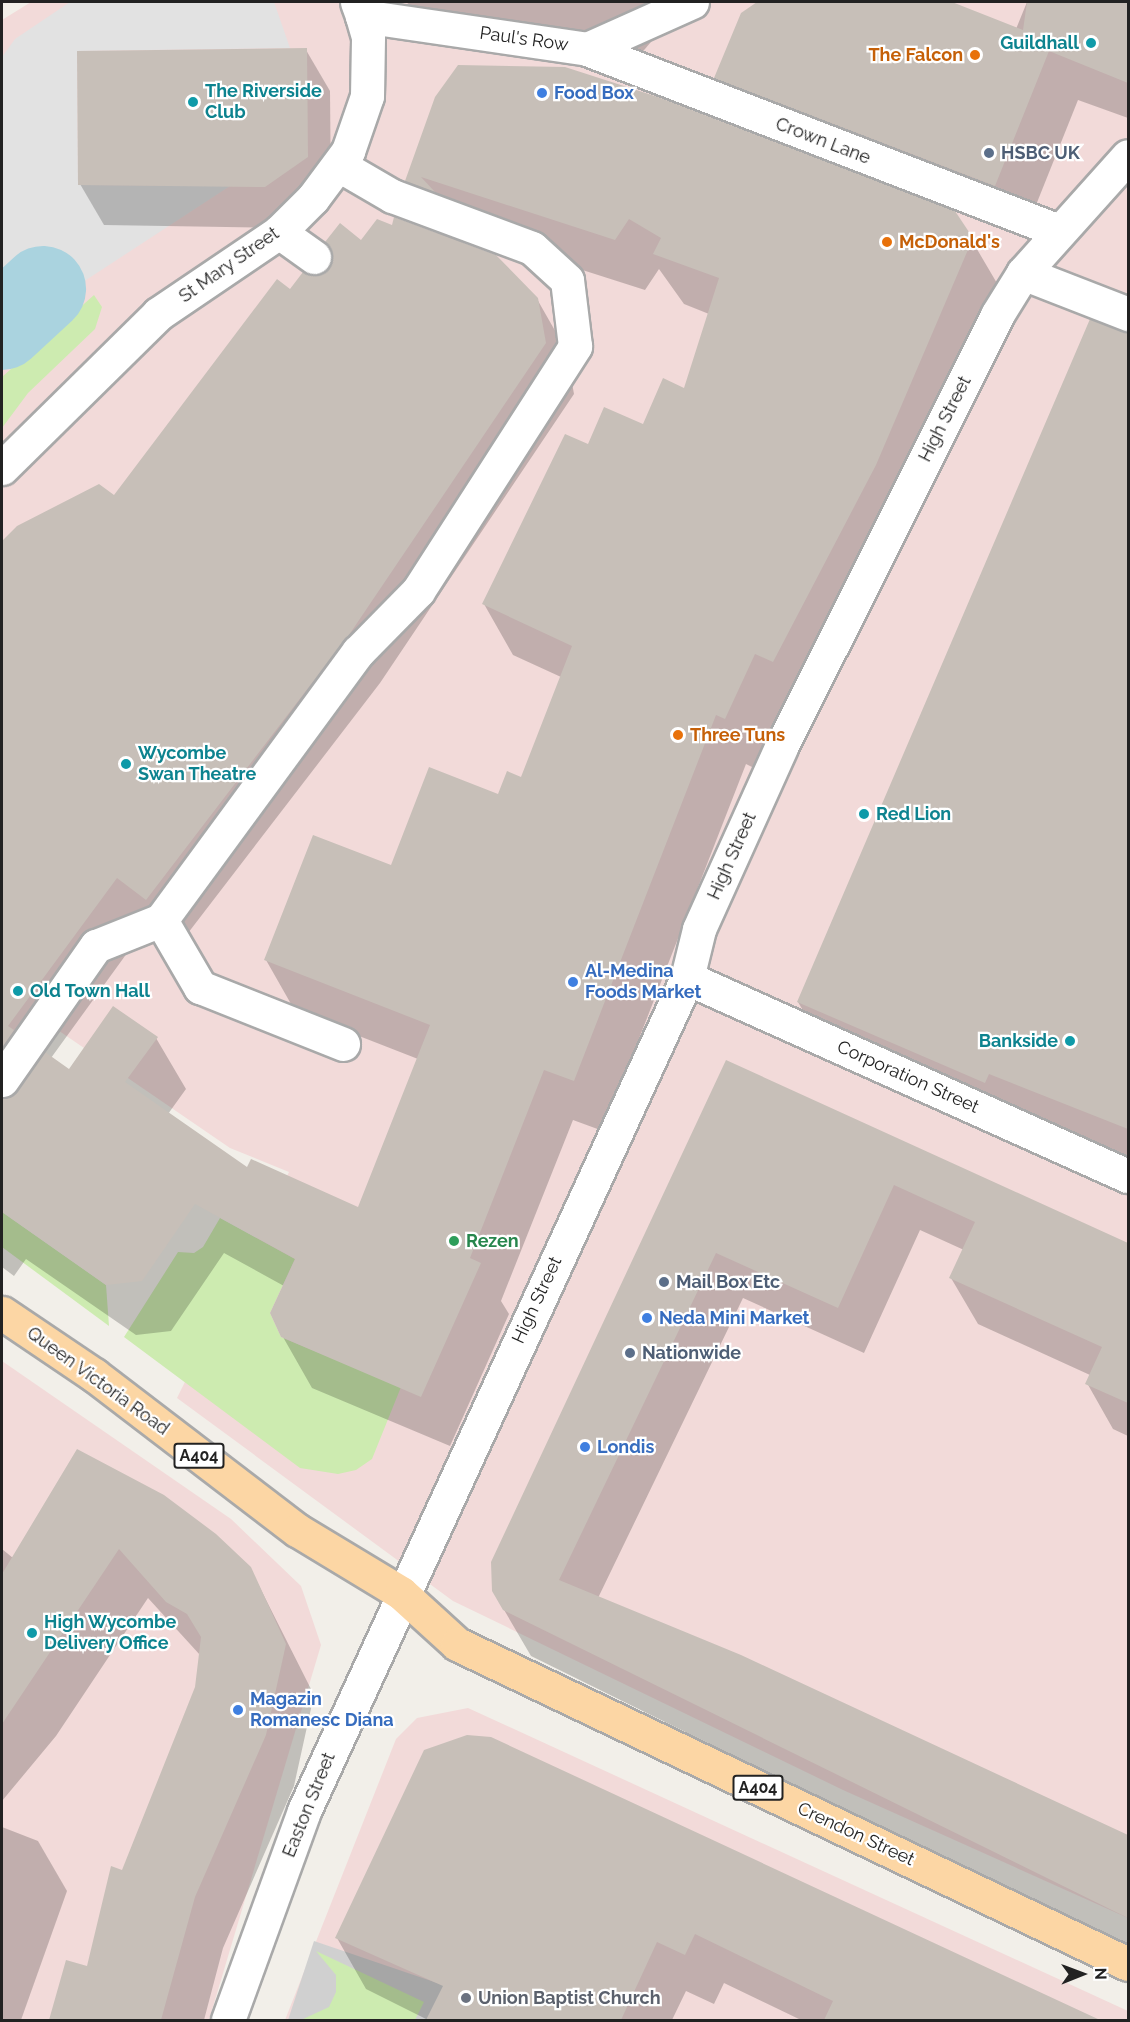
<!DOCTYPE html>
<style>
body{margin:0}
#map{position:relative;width:1130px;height:2022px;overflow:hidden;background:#f2efe9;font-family:Raleway,sans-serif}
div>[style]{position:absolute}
.commercial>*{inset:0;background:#f2dad9}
.religious>*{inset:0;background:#d0d0d0}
.grass>*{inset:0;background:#cdebb0}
.parking>*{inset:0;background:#e2e2e2}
.shadow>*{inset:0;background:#0003}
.river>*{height:86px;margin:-43px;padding:0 43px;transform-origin:43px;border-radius:43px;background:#aad3df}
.building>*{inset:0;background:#c7bfb8}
.roads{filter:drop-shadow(2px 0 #a9a9a9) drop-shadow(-2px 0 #a9a9a9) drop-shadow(0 2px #a9a9a9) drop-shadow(0 -2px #a9a9a9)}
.minor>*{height:33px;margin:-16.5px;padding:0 16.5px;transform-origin:16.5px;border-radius:16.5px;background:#fff}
.major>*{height:33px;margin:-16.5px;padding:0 16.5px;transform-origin:16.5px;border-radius:16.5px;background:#fcd6a4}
.dots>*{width:16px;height:16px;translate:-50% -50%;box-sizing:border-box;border:3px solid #fff;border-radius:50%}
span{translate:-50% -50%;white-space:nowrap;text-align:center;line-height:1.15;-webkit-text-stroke:4.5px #fff;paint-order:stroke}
.shield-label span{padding:2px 4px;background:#fff;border:2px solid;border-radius:4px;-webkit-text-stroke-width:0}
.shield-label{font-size:16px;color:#222;font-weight:700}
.street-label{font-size:18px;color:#222}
.culture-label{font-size:18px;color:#0d838f;font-weight:700}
.right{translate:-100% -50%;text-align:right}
.left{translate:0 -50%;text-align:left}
.food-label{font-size:18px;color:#c56008;font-weight:700}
.shop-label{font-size:18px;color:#366cbe;font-weight:700}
.service-label{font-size:18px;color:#4e5e75;font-weight:700}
.leisure-label{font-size:18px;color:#27864d;font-weight:700}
.worship-label{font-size:18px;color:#5b616d;font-weight:700}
.frame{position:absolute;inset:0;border:3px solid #222;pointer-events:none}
.north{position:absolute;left:1052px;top:1944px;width:60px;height:60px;-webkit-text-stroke:4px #fff;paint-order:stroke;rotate:89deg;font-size:16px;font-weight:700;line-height:24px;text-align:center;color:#222}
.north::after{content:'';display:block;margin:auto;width:21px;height:27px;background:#222;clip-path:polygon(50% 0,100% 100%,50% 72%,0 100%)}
</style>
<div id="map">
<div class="commercial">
<i style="clip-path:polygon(31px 2px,1128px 2px,1128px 1918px,843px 1790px,453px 1601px,177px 1398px,289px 1172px,230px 1148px,49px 1024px,2px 1092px,2px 351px,27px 327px,2px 294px,2px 20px)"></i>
<i style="clip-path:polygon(2px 1361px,231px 1519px,301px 1586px,321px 1645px,209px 2020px,2px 2020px)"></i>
<i style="clip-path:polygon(468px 1708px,1128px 2011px,1128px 2020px,285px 2020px,396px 1739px,417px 1718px)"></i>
</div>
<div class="religious">
<i style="clip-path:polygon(314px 1941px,496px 2003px,533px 2020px,288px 2020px)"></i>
</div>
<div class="grass">
<i style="clip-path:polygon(94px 295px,102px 307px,95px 329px,28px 393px,2px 428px,2px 377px)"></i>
<i style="clip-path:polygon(2px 1212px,106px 1285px,109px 1326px,2px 1247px)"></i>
<i style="clip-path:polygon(220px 1218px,295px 1259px,270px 1313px,281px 1337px,401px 1387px,372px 1459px,356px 1470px,338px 1474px,300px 1468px,124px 1337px,178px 1252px,194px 1253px,203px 1247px)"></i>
<i style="clip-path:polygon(316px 1951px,424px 2002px,415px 2020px,301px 2020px,329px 2007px,336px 1992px,336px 1975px)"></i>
</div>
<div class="parking">
<i style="clip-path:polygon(70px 2px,274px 2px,290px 48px,77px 51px,78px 185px,230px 186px,60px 297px,30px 274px,6px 287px,2px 282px,2px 57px,15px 39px)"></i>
</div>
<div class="shadow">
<i style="clip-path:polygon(406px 2px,685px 2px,639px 56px,432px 23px)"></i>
<i style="clip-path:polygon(760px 2px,948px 2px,1016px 29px,1027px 2px,1128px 2px,1128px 118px,1078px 100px,1024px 235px,745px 128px,716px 78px,743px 14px)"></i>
<i style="clip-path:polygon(306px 50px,330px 91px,331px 199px,289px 228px,104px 225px,80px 184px)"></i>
<i style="clip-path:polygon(evenodd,436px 98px,971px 239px,1001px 290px,802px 712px,784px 704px,754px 768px,746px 764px,603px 1131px,573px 1120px,501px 1301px,509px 1314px,450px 1446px,312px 1388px,283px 1337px,284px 1286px,224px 1253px,171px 1331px,136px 1335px,26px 1259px,14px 1276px,2px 1267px,2px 543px,18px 527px,114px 497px,290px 291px,393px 227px,438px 235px,406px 181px,436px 98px,454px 229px,645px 290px,659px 269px,684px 304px,709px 314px,685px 390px,644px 426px,588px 446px,484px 604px,513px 655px,561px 677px,522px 778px,266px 960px,295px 1011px,418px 1059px,359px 1209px,248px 1169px,168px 1114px,186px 1089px,156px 1038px,69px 1071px,51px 1058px,146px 927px,175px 950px,380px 683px,574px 394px,566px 350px,537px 299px,463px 244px,454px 229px)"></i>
<i style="clip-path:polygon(1128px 332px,1128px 1167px,827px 1052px,798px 1002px,1122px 333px)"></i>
<i style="clip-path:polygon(727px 1062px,1128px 1245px,1128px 1436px,1113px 1429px,1087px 1383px,1090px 1375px,978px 1324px,951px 1278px,964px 1250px,920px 1230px,864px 1353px,743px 1298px,598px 1598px,741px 1656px,1128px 1836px,1128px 1950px,531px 1656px,493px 1591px)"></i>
<i style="clip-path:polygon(77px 1451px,250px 1568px,314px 1695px,294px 1786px,223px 1948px,204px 2020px,51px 2020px,67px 1962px,88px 1968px,197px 1687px,200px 1655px,148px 1598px,56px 1736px,2px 1801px,2px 1549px,13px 1558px)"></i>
<i style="clip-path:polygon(490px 1739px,1096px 2020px,801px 2020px,724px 1983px,714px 2004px,686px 1991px,672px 2020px,428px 2020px,366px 1989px,337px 1938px)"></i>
<i style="clip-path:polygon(2px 1827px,38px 1841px,67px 1891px,21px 2020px,2px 2020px)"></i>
</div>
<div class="river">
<i style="left:2px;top:327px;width:56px;rotate:-42.8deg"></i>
</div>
<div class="building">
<i style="clip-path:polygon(757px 2px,952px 2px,1023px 30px,1027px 2px,1128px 2px,1128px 83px,1049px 51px,995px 186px,714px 78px,741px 13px)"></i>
<i style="clip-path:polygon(307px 48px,308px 157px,265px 187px,78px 185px,77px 51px)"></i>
<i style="clip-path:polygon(458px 65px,565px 67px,658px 97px,955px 211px,973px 238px,876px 465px,773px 662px,755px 654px,725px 719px,716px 715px,574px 1081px,544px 1070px,470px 1258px,481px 1263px,421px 1397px,281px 1337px,270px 1313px,295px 1259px,195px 1204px,142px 1281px,106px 1285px,2px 1212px,2px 1099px,17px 1091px,45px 1052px,69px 1069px,113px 1006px,158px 1037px,125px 1082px,247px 1167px,251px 1159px,358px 1207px,430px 1025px,264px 960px,313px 835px,391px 865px,429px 767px,498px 794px,507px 771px,521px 777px,572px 646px,482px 604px,565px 434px,588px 444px,604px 407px,643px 424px,663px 378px,684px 388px,719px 278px,653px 254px,661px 238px,629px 219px,615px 240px,421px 177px,435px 192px,405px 181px,435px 97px)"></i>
<i style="clip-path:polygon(394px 217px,496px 255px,538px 298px,546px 343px,351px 632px,146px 900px,117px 878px,8px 1026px,14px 1030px,2px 1048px,2px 541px,17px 526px,99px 484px,114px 495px,277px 279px,290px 289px,303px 272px,313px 276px,329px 268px,333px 258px,325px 242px,340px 223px,361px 240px,377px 219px,392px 225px)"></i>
<i style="clip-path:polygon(1090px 319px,1128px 332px,1128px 1129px,989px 1074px,985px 1083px,797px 1002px)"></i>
<i style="clip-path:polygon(726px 1060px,1128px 1243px,1128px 1403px,1085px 1384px,1102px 1347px,949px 1278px,975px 1222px,894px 1185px,838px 1308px,716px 1253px,559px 1580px,741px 1655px,1128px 1835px,1128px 1918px,503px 1610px,492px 1591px,491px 1562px)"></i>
<i style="clip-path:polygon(77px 1449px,164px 1495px,216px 1534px,251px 1567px,286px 1644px,266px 1735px,195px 1897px,161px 2020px,49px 2020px,66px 1960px,87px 1966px,111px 1866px,122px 1870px,195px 1687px,201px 1637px,187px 1614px,166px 1602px,119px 1549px,2px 1724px,2px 1574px)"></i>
<i style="clip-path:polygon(467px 1735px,491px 1737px,1100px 2020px,824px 2020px,833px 2001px,695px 1934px,685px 1955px,657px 1942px,621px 2020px,426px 2020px,443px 1986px,335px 1938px,424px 1750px)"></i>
</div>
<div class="roads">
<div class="minor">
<i style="left:357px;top:2px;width:15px;rotate:70deg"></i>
<i style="left:362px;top:16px;width:227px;rotate:8.3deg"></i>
<i style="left:587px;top:49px;width:115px;rotate:-24.1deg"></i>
<i style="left:587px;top:49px;width:506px;rotate:21.09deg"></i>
<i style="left:279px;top:232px;width:43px;rotate:35.5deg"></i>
<i style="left:1023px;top:273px;width:113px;rotate:21.3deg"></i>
<i style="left:2px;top:468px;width:219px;rotate:-44.6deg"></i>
<i style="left:158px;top:314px;width:146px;rotate:-34.1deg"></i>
<i style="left:279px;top:232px;width:48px;rotate:-45deg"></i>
<i style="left:313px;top:198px;width:59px;rotate:-53.3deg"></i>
<i style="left:348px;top:151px;width:58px;rotate:-70.9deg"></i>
<i style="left:367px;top:96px;width:59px;rotate:-89deg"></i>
<i style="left:368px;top:37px;width:22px;rotate:-106deg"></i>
<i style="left:161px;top:920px;width:78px;rotate:59.8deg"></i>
<i style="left:200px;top:987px;width:154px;rotate:21.7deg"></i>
<i style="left:687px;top:978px;width:483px;rotate:24.2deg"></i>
<i style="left:2px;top:1080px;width:164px;rotate:-55deg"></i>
<i style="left:96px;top:946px;width:70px;rotate:-21.8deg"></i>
<i style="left:161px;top:920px;width:333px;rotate:-53.7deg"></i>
<i style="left:358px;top:652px;width:86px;rotate:-45.5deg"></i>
<i style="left:418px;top:591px;width:291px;rotate:-57.3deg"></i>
<i style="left:575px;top:346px;width:66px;rotate:-96.9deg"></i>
<i style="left:567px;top:280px;width:47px;rotate:-137.6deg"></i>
<i style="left:532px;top:248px;width:149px;rotate:-159.6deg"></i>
<i style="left:392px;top:196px;width:61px;rotate:-149.7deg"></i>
<i style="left:228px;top:2020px;width:222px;rotate:-70deg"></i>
<i style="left:304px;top:1811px;width:917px;rotate:-65.31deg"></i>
<i style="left:687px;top:978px;width:50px;rotate:-76.2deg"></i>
<i style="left:699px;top:929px;width:200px;rotate:-65.7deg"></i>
<i style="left:781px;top:747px;width:483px;rotate:-63.4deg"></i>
<i style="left:997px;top:315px;width:49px;rotate:-58.2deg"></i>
<i style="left:1023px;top:273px;width:157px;rotate:-48.1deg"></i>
</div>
<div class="major">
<i style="left:2px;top:1313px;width:111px;rotate:34deg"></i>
<i style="left:94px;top:1375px;width:255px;rotate:37.4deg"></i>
<i style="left:297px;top:1530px;width:122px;rotate:31.2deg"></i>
<i style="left:401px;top:1593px;width:76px;rotate:42.3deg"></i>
<i style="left:457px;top:1644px;width:743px;rotate:25.5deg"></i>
</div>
</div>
<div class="dots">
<i style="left:1091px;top:43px;background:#0f9aa8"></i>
<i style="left:975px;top:55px;background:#e8710a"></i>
<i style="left:542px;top:93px;background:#3f7fe0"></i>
<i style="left:193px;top:102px;background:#0f9aa8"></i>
<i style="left:989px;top:153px;background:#5c6f8a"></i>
<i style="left:887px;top:242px;background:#e8710a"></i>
<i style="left:678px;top:735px;background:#e8710a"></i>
<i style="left:126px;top:764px;background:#0f9aa8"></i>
<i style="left:864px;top:814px;background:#0f9aa8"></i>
<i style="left:573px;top:982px;background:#3f7fe0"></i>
<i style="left:18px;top:991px;background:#0f9aa8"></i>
<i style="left:1070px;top:1041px;background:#0f9aa8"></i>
<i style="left:454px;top:1241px;background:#2e9e5b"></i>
<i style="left:664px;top:1282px;background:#5c6f8a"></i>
<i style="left:647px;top:1318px;background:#3f7fe0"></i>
<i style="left:630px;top:1353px;background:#5c6f8a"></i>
<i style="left:585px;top:1447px;background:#3f7fe0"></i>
<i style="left:32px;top:1633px;background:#0f9aa8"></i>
<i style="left:238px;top:1710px;background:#3f7fe0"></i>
<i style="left:466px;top:1998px;background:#6b7280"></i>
</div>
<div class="shield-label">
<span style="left:199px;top:1456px">A404</span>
<span style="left:758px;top:1788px">A404</span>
</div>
<div class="street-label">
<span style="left:524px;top:39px;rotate:8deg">Paul's Row</span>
<span style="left:823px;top:141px;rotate:21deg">Crown Lane</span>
<span style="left:229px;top:265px;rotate:-35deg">St Mary Street</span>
<span style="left:945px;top:419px;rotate:-63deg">High Street</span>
<span style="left:732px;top:856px;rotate:-66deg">High Street</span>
<span style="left:908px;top:1077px;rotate:24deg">Corporation Street</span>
<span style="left:537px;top:1300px;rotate:-65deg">High Street</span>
<span style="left:98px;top:1381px;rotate:36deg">Queen Victoria Road</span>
<span style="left:309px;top:1805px;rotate:-68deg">Easton Street</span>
<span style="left:856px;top:1834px;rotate:25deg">Crendon Street</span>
</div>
<div class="culture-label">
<span class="right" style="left:1079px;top:43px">Guildhall</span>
<span class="left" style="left:205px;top:102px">The Riverside<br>Club</span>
<span class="left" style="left:138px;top:764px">Wycombe<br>Swan Theatre</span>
<span class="left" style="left:876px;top:814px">Red Lion</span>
<span class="left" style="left:30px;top:991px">Old Town Hall</span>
<span class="right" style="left:1058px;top:1041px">Bankside</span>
<span class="left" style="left:44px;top:1633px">High Wycombe<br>Delivery Office</span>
</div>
<div class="food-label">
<span class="right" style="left:963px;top:55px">The Falcon</span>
<span class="left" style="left:899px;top:242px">McDonald's</span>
<span class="left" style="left:690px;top:735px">Three Tuns</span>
</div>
<div class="shop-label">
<span class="left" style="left:554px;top:93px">Food Box</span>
<span class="left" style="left:585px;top:982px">Al-Medina<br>Foods Market</span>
<span class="left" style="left:659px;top:1318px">Neda Mini Market</span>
<span class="left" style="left:597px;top:1447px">Londis</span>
<span class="left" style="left:250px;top:1710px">Magazin<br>Romanesc Diana</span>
</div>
<div class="service-label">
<span class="left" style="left:1001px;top:153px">HSBC UK</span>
<span class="left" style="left:676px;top:1282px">Mail Box Etc</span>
<span class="left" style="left:642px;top:1353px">Nationwide</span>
</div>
<div class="leisure-label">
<span class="left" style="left:466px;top:1241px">Rezen</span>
</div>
<div class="worship-label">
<span class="left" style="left:478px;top:1998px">Union Baptist Church</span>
</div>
<div class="frame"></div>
<div class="north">N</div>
</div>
